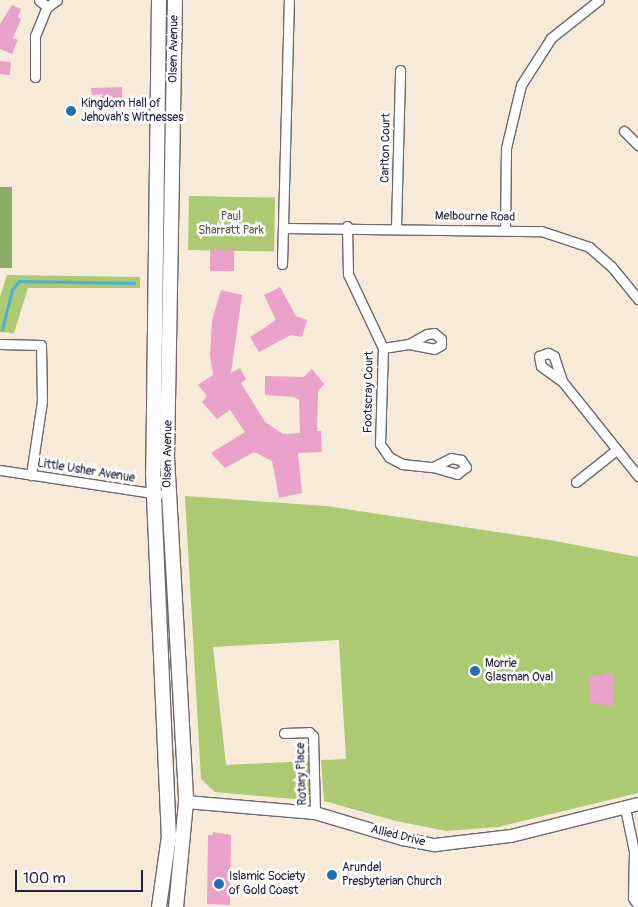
<!DOCTYPE html>
<style>
body{margin:0}
#map{position:relative;width:638px;height:907px;overflow:hidden;background:#f8ead8;font-family:Pangolin,sans-serif}
div>[style]{position:absolute}
.green>*{inset:0;background:#abca71;transform-origin:0 0}
.forest>*{inset:0;background:#88ae63;transform-origin:0 0}
.stream>*{height:2.5px;margin:-1.25px;padding:0 1.25px;transform-origin:1.25px;border-radius:1.25px;background:#4fb1cd}
.building>*{inset:0;background:#eaa2ca;transform-origin:0 0}
.roads{filter:drop-shadow(1px 0 #6d6872) drop-shadow(-1px 0 #6d6872) drop-shadow(0 1px #6d6872) drop-shadow(0 -1px #6d6872)}
.street>*{height:9px;margin:-4.5px;padding:0 4.5px;transform-origin:4.5px;border-radius:4.5px;background:#fff}
.secondary>*{height:12px;margin:-6px;padding:0 6px;transform-origin:6px;border-radius:6px;background:#fff}
.primary>*{height:14px;margin:-7px;padding:0 7px;transform-origin:7px;border-radius:7px;background:#fff}
.dots>*{width:14px;height:14px;translate:-50% -50%;box-sizing:border-box;border:2px solid #fff;border-radius:50%}
span{translate:-50% -50%;white-space:nowrap;text-align:center;line-height:1.15;-webkit-text-stroke:5px #fff;paint-order:stroke}
.street-label{font-size:12px;color:#22223b}
.poi-label{font-size:12px;color:#22223b}
.left{translate:0 -50%;text-align:left}
.park-label{font-size:12px;color:#525d4e}
.scale{position:absolute;left:15px;top:870px;width:128px;height:22px;box-sizing:border-box;border:2px solid #22223b;border-top:0;padding-left:6px;font-size:15px;line-height:18px;white-space:nowrap;color:#22223b;-webkit-text-stroke:4px #fff;paint-order:stroke}
</style>
<div id="map">
<div class="green">
<i style="left:189px;top:196px;width:86px;height:54px;rotate:1deg"></i>
<i style="clip-path:polygon(7px 275px,140px 277px,140px 288px,28px 288px,14px 333px,0 332px,0 297px)"></i>
<i style="clip-path:polygon(185px 496px,326px 506px,550px 540px,638px 557px,638px 793px,498px 827px,446px 831px,396px 821px,324px 801px,321px 760px,346px 759px,339px 640px,213px 647px,226px 765px,309px 761px,310px 795px,305px 800px,215px 792px,201px 779px)"></i>
</div>
<div class="forest">
<i style="left:0;top:187px;width:12px;height:81px"></i>
</div>
<div class="stream">
<i style="left:2px;top:330px;width:41px;rotate:-76deg"></i>
<i style="left:12px;top:290px;width:11px;rotate:-52deg"></i>
<i style="left:19px;top:281px;width:115px;rotate:1deg"></i>
</div>
<div class="building">
<i style="clip-path:polygon(12px 5px,21px 9px,18px 17px,21px 19px,13px 38px,18px 40px,12px 54px,0 49px,0 24px)"></i>
<i style="left:0;top:61px;width:11px;height:13px;rotate:5deg"></i>
<i style="clip-path:polygon(122px 87px,122px 100px,102px 100px,102px 94px,92px 95px,91px 88px)"></i>
<i style="left:210px;top:250px;width:24px;height:21px"></i>
<i style="clip-path:polygon(280px 287px,296px 316px,307px 320px,302px 337px,291px 335px,259px 352px,250px 337px,276px 320px,264px 295px)"></i>
<i style="clip-path:polygon(221px 290px,242px 295px,231px 373px,240px 368px,246px 379px,241px 383px,265px 422px,283px 434px,300px 433px,299px 400px,294px 397px,265px 395px,265px 376px,304px 377px,312px 369px,324px 384px,318px 391px,317px 431px,321px 431px,322px 452px,298px 453px,302px 493px,279px 498px,272px 461px,254px 452px,225px 468px,211px 453px,245px 432px,230px 410px,217px 419px,202px 402px,207px 396px,198px 385px,213px 375px,210px 355px,212px 320px)"></i>
<i style="clip-path:polygon(604px 673px,614px 673px,613px 706px,589px 702px,590px 676px,604px 676px)"></i>
<i style="clip-path:polygon(213px 832px,231px 835px,230px 905px,207px 904px,208px 835px,213px 835px)"></i>
</div>
<div class="roads">
<div class="street">
<i style="left:39px;top:0;width:11px;rotate:41deg"></i>
<i style="left:35px;top:77px;width:41px;rotate:-90deg"></i>
<i style="left:35px;top:36px;width:31px;rotate:-68deg"></i>
<i style="left:47px;top:7px;width:12px;rotate:-35deg"></i>
<i style="left:624px;top:131px;width:20px;rotate:45deg"></i>
<i style="left:347px;top:226px;width:48px;rotate:88.8deg"></i>
<i style="left:348px;top:274px;width:82px;rotate:64.7deg"></i>
<i style="left:383px;top:348px;width:96px;rotate:91.8deg"></i>
<i style="left:380px;top:444px;width:16px;rotate:55deg"></i>
<i style="left:389px;top:457px;width:15px;rotate:28deg"></i>
<i style="left:402px;top:464px;width:31px;rotate:6deg"></i>
<i style="left:433px;top:467px;width:25px;rotate:16deg"></i>
<i style="left:457px;top:474px;width:11px;rotate:-38deg"></i>
<i style="left:466px;top:467px;width:9px;rotate:-126deg"></i>
<i style="left:461px;top:460px;width:10px;rotate:-169deg"></i>
<i style="left:451px;top:458px;width:20px;rotate:153deg"></i>
<i style="left:396px;top:227px;width:157px;rotate:-88.5deg"></i>
<i style="left:285px;top:228px;width:256px;rotate:0.7deg"></i>
<i style="left:541px;top:231px;width:51px;rotate:18.4deg"></i>
<i style="left:589px;top:247px;width:29px;rotate:41deg"></i>
<i style="left:611px;top:266px;width:43px;rotate:50.7deg"></i>
<i style="left:505px;top:230px;width:82px;rotate:-89.3deg"></i>
<i style="left:506px;top:148px;width:65px;rotate:-76.6deg"></i>
<i style="left:521px;top:85px;width:56px;rotate:-57.4deg"></i>
<i style="left:551px;top:38px;width:61px;rotate:-38.4deg"></i>
<i style="left:282px;top:264px;width:264px;rotate:-88.5deg"></i>
<i style="left:0;top:344px;width:41px;rotate:1.4deg"></i>
<i style="left:41px;top:345px;width:56px;rotate:89deg"></i>
<i style="left:42px;top:401px;width:75px;rotate:98.5deg"></i>
<i style="left:383px;top:348px;width:26px;rotate:-9deg"></i>
<i style="left:409px;top:344px;width:25px;rotate:11deg"></i>
<i style="left:434px;top:349px;width:8px;rotate:-30deg"></i>
<i style="left:441px;top:345px;width:6px;rotate:-90deg"></i>
<i style="left:441px;top:339px;width:9px;rotate:-139deg"></i>
<i style="left:434px;top:333px;width:7px;rotate:172deg"></i>
<i style="left:427px;top:334px;width:21px;rotate:151deg"></i>
<i style="left:562px;top:381px;width:26px;rotate:-108deg"></i>
<i style="left:554px;top:356px;width:7px;rotate:-153deg"></i>
<i style="left:548px;top:353px;width:9px;rotate:162deg"></i>
<i style="left:539px;top:356px;width:10px;rotate:79deg"></i>
<i style="left:541px;top:366px;width:26px;rotate:36deg"></i>
<i style="left:562px;top:381px;width:122px;rotate:51.3deg"></i>
<i style="left:0;top:470px;width:160px;rotate:8.6deg"></i>
<i style="left:576px;top:482px;width:50px;rotate:-38.5deg"></i>
<i style="left:284px;top:733px;width:25px;rotate:-2deg"></i>
<i style="left:309px;top:732px;width:6px;rotate:45deg"></i>
<i style="left:313px;top:736px;width:77px;rotate:88.5deg"></i>
<i style="left:625px;top:808px;width:44px;rotate:78.2deg"></i>
<i style="left:634px;top:851px;width:47px;rotate:91.2deg"></i>
<i style="left:633px;top:898px;width:9px;rotate:54deg"></i>
</div>
<div class="secondary">
<i style="left:186px;top:802px;width:129px;rotate:4.9deg"></i>
<i style="left:315px;top:813px;width:92px;rotate:16.5deg"></i>
<i style="left:403px;top:839px;width:33px;rotate:11deg"></i>
<i style="left:435px;top:845px;width:77px;rotate:-6.8deg"></i>
<i style="left:511px;top:836px;width:131px;rotate:-14.1deg"></i>
</div>
<div class="primary">
<i style="left:159px;top:0;width:473px;rotate:90.7deg"></i>
<i style="left:153px;top:473px;width:363px;rotate:87.5deg"></i>
<i style="left:169px;top:836px;width:72px;rotate:98deg"></i>
<i style="left:175px;top:0;width:457px;rotate:91deg"></i>
<i style="left:167px;top:457px;width:346px;rotate:86.8deg"></i>
<i style="left:186px;top:802px;width:105px;rotate:95.4deg"></i>
</div>
</div>
<div class="dots">
<i style="left:71px;top:111px;background:#1f6fb2"></i>
<i style="left:475px;top:671px;background:#1f6fb2"></i>
<i style="left:332px;top:875px;background:#1f6fb2"></i>
<i style="left:219px;top:884px;background:#1f6fb2"></i>
</div>
<div class="street-label">
<span style="left:174px;top:49px;rotate:-89deg">Olsen Avenue</span>
<span style="left:386px;top:148px;rotate:-89deg">Carlton Court</span>
<span style="left:475px;top:217px;rotate:1deg">Melbourne Road</span>
<span style="left:369px;top:392px;rotate:-89deg">Footscray Court</span>
<span style="left:168px;top:454px;rotate:-89deg">Olsen Avenue</span>
<span style="left:86px;top:471px;rotate:9deg">Little Usher Avenue</span>
<span style="left:302px;top:774px;rotate:-92deg">Rotary Place</span>
<span style="left:398px;top:836px;rotate:14deg">Allied Drive</span>
</div>
<div class="poi-label">
<span class="left" style="left:81px;top:111px">Kingdom Hall of<br>Jehovah's Witnesses</span>
<span class="left" style="left:485px;top:671px">Morrie<br>Glasman Oval</span>
<span class="left" style="left:342px;top:875px">Arundel<br>Presbyterian Church</span>
<span class="left" style="left:229px;top:884px">Islamic Society<br>of Gold Coast</span>
</div>
<div class="park-label">
<span style="left:231px;top:224px">Paul<br>Sharratt Park</span>
</div>
<div class="scale">100 m</div>
</div>
